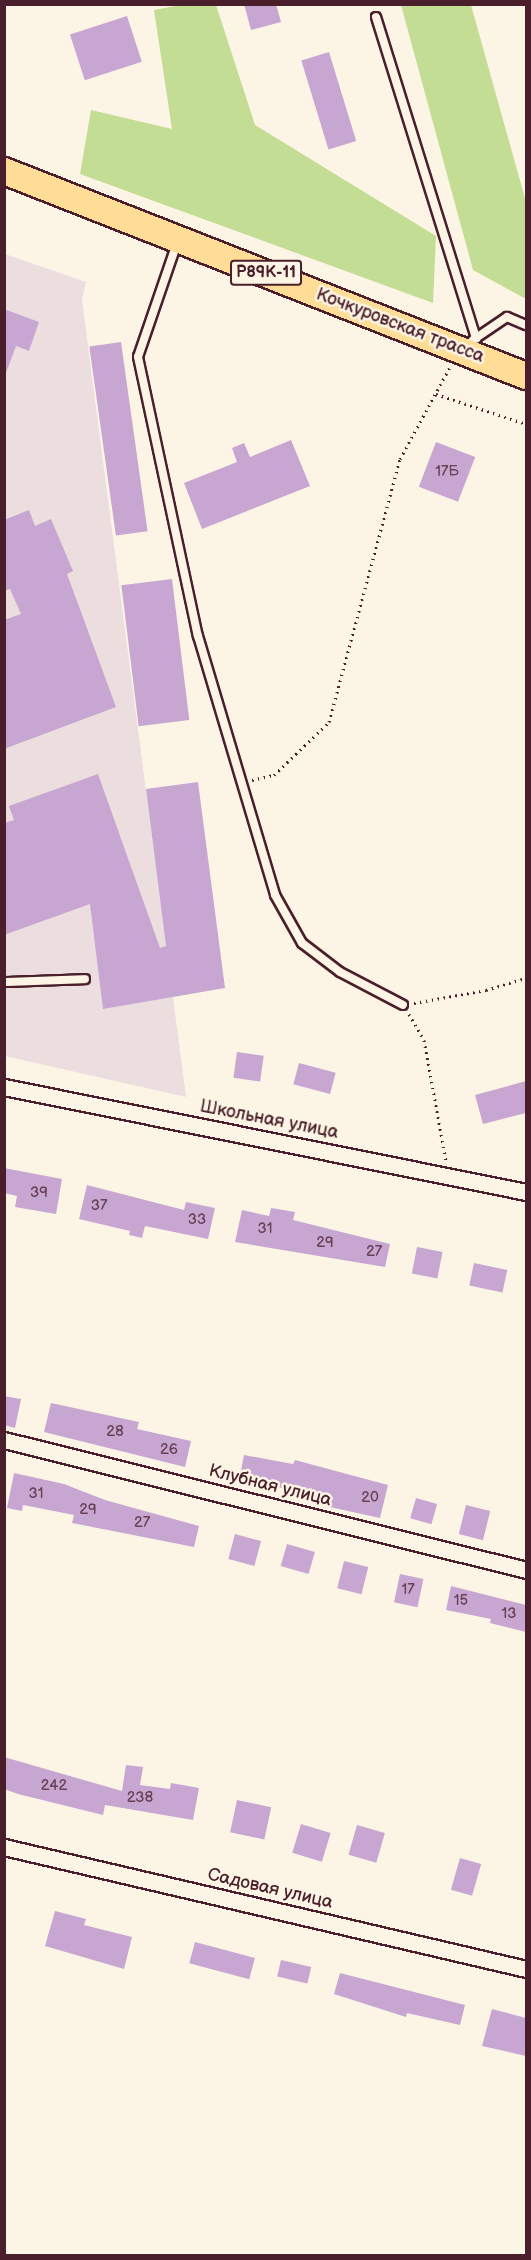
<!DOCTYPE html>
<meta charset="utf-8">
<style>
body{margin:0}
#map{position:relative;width:531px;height:2260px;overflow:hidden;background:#fcf5e5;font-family:"Balsamiq Sans",sans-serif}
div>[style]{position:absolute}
.built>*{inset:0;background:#ecdedf}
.green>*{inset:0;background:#c3dd94}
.building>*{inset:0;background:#c7a7d2;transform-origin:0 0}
.path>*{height:3px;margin-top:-1.5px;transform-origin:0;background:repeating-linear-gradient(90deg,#4a1f2b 0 1.5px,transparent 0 6px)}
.roads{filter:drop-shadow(2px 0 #4a1f2b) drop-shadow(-2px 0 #4a1f2b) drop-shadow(0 2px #4a1f2b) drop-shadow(0 -2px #4a1f2b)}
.service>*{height:8px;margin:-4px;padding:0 4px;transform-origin:4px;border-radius:4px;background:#fcf5e5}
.minor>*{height:15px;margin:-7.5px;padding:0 7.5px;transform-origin:7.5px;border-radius:7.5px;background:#fcf5e5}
.primary>*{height:26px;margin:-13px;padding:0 13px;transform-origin:13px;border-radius:13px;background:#ffdd96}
span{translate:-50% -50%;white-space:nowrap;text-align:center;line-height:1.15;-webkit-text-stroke:5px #fcf5e5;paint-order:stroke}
.number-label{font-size:15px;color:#694155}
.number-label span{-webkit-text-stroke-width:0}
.shield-label span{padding:2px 4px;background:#fcf5e5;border:2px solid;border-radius:4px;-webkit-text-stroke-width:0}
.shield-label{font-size:16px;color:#4a1f2b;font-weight:700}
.street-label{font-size:18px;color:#4a1f2b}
.frame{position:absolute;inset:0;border:6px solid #4a1f2b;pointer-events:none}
</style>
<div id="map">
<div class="built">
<i style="clip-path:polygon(5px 254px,86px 282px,82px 300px,186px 1097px,5px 1056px)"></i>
</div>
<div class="green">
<i style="clip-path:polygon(181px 5px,216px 5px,255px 125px,436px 236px,433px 303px,80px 174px,91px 110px,172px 129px,154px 10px)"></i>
<i style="clip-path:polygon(401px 5px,471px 5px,526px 202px,526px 299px,473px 270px)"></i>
</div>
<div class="building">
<i style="clip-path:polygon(244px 4px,276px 4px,281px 22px,251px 30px)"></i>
<i style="left:127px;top:16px;width:48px;height:60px;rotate:72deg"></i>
<i style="left:329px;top:52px;width:93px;height:29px;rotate:73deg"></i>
<i style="clip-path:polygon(4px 309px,39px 322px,29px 351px,16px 346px,6px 373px)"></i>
<i style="left:121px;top:342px;width:191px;height:32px;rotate:82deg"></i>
<i style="clip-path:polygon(291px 440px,310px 486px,202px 529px,184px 483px,237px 462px,232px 448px,244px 443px,250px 457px)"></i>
<i style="left:436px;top:442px;width:42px;height:48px;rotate:21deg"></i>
<i style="clip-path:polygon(29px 510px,35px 526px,51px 519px,73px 571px,67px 574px,116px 707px,4px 749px,4px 620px,21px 614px,10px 589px,4px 591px,4px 520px)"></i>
<i style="left:172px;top:579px;width:142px;height:51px;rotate:83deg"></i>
<i style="clip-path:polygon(98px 774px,160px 948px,166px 946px,146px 789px,198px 782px,225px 988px,103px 1009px,90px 904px,4px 935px,4px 823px,14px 820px,9px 806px)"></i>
<i style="left:237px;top:1052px;width:27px;height:26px;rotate:8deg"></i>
<i style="left:299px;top:1063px;width:38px;height:22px;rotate:15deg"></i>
<i style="clip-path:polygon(526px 1081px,526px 1113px,483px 1124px,475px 1095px)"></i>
<i style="clip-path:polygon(4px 1168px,62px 1179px,56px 1214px,15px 1207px,17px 1196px,4px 1193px)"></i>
<i style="clip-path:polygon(87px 1185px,184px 1210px,186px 1202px,215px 1208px,208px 1239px,145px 1226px,142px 1238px,129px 1235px,130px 1231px,79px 1219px)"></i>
<i style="clip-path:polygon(271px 1208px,295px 1212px,293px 1220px,390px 1244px,385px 1267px,235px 1242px,242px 1210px,269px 1216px)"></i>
<i style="left:417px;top:1247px;width:26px;height:27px;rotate:11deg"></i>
<i style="left:474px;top:1263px;width:34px;height:23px;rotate:12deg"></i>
<i style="clip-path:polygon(4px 1396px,21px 1399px,15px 1428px,4px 1425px)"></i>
<i style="clip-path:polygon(51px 1403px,139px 1422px,137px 1429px,191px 1441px,185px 1467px,44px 1432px)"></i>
<i style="clip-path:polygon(244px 1455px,293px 1464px,295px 1460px,388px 1485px,380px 1518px,325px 1506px,325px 1501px,287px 1489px,239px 1480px)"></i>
<i style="clip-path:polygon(14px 1473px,64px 1484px,105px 1500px,199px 1526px,194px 1547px,72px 1523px,74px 1515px,23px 1505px,22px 1511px,7px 1508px)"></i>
<i style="left:416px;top:1498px;width:22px;height:21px;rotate:16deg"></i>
<i style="left:466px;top:1505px;width:25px;height:30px;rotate:14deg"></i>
<i style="left:235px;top:1534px;width:27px;height:26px;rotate:15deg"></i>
<i style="left:287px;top:1544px;width:29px;height:23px;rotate:16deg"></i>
<i style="left:344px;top:1561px;width:25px;height:28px;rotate:14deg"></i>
<i style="left:400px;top:1574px;width:24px;height:29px;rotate:12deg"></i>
<i style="clip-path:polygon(451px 1586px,526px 1605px,526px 1632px,490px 1623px,491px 1619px,446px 1610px)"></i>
<i style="clip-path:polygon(4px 1757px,122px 1791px,126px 1765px,143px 1767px,140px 1785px,170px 1789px,171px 1783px,199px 1788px,193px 1820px,105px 1805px,103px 1815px,18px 1794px,4px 1789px)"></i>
<i style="left:237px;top:1800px;width:35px;height:33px;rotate:12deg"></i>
<i style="left:301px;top:1824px;width:31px;height:30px;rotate:17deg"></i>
<i style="left:357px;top:1825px;width:29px;height:31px;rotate:16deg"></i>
<i style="left:460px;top:1858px;width:22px;height:33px;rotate:16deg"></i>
<i style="clip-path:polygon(55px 1911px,86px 1919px,84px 1925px,132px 1937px,124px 1969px,45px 1946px)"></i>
<i style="left:195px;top:1942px;width:62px;height:22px;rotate:15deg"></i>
<i style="left:281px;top:1960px;width:31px;height:17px;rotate:13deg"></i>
<i style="clip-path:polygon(340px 1973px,465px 2005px,460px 2025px,407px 2013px,406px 2017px,334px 1994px)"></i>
<i style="clip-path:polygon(492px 2009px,526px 2018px,526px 2056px,482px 2046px)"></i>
</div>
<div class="path">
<i style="left:436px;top:394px;width:95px;rotate:18.4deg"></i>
<i style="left:252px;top:780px;width:23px;rotate:-13deg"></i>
<i style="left:274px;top:775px;width:76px;rotate:-43.9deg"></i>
<i style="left:329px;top:722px;width:272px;rotate:-74.9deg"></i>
<i style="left:400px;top:459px;width:105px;rotate:-61.5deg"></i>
<i style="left:414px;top:1003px;width:73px;rotate:-10.2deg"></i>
<i style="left:486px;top:990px;width:42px;rotate:-16.7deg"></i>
<i style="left:409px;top:1014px;width:30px;rotate:60deg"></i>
<i style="left:424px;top:1040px;width:123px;rotate:79.7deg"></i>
</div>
<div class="roads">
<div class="service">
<i style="left:376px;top:17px;width:337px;rotate:72.7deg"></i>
<i style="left:177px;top:243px;width:120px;rotate:108.9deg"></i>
<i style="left:138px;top:357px;width:285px;rotate:77.9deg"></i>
<i style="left:198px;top:636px;width:270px;rotate:73.4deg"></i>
<i style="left:275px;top:895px;width:55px;rotate:60.6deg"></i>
<i style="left:302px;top:943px;width:48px;rotate:37.3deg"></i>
<i style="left:340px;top:972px;width:71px;rotate:27.6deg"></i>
<i style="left:473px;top:340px;width:41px;rotate:-34.1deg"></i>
<i style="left:507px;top:317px;width:21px;rotate:23deg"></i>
<i style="left:4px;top:982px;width:81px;rotate:-2.1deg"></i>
</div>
<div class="minor">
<i style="left:4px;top:1087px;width:532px;rotate:11.37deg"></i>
<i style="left:4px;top:1440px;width:538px;rotate:13.98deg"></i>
<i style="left:4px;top:1847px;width:536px;rotate:13.15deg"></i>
</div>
<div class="primary">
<i style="left:4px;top:171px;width:561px;rotate:21.44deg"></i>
</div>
</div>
<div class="number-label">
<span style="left:447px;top:472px">17Б</span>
<span style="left:39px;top:1193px">39</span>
<span style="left:99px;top:1206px">37</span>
<span style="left:197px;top:1220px">33</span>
<span style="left:265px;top:1229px">31</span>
<span style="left:325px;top:1243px">29</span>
<span style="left:374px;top:1252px">27</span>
<span style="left:115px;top:1432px">28</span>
<span style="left:169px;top:1450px">26</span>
<span style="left:36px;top:1494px">31</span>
<span style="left:370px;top:1498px">20</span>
<span style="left:88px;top:1510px">29</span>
<span style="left:142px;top:1523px">27</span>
<span style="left:408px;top:1590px">17</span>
<span style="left:461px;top:1601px">15</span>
<span style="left:509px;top:1614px">13</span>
<span style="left:54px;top:1786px">242</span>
<span style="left:140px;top:1798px">238</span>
</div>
<div class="shield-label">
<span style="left:266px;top:273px">Р89К-11</span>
</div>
<div class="street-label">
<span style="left:400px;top:326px;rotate:21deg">Кочкуровская трасса</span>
<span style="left:269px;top:1120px;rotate:11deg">Школьная улица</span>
<span style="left:270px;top:1486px;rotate:14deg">Клубная улица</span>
<span style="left:270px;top:1889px;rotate:13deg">Садовая улица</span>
</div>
<div class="frame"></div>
</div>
